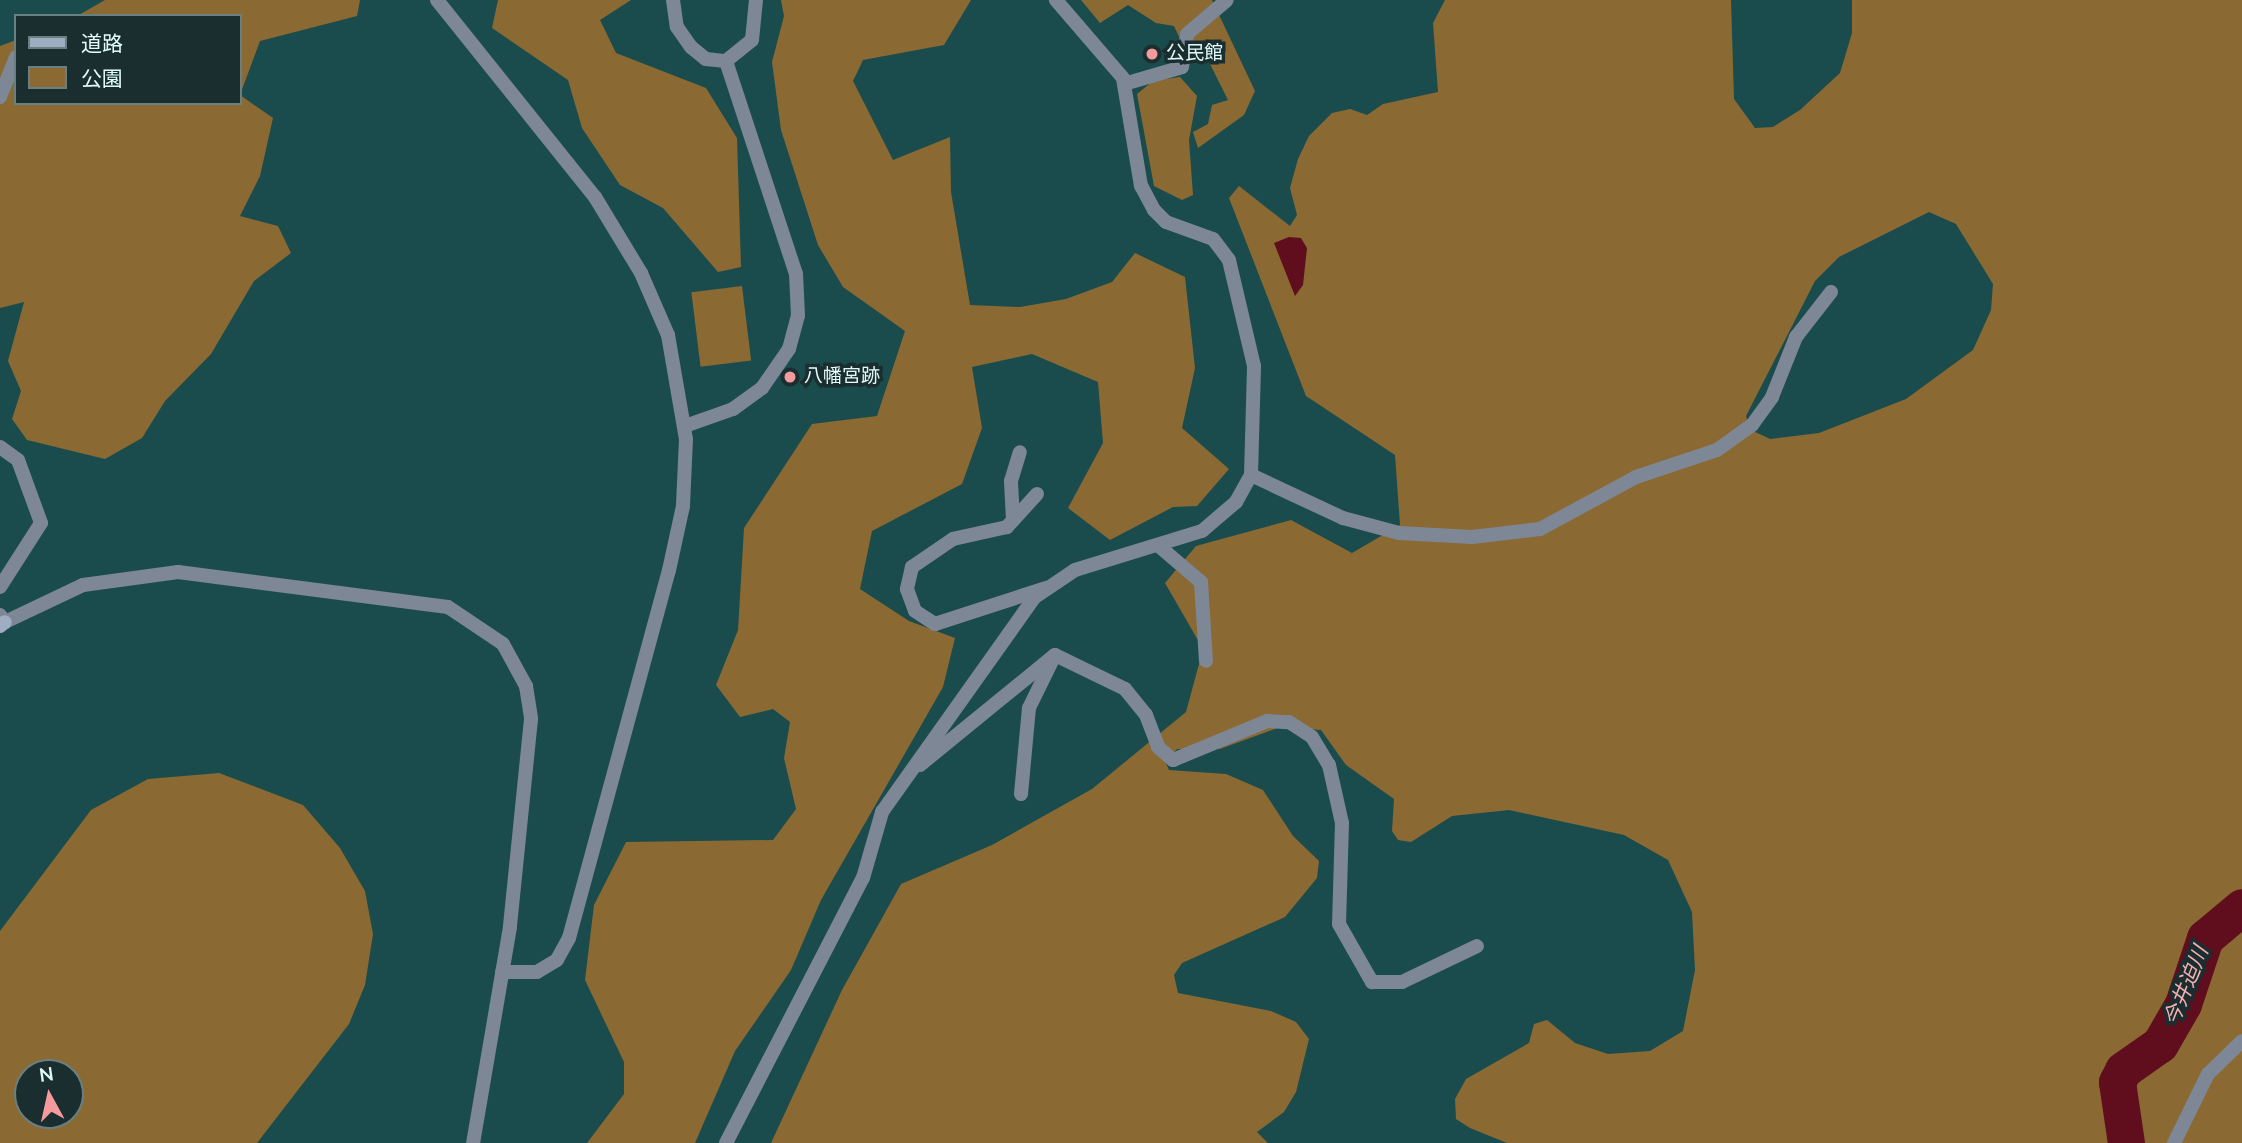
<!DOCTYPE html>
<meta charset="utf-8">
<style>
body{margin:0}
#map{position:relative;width:2242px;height:1143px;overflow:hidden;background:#1b4c4d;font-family:"Nunito Sans","Noto Sans JP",sans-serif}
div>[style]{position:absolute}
.green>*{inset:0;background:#8b6932;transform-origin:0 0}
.water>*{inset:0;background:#600e1d}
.river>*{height:37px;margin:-18.5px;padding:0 18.5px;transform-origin:18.5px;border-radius:18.5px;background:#600e1d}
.street>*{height:14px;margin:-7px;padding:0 7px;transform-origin:7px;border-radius:7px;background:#7e8795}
.secondary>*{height:14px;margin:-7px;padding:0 7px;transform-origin:7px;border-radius:7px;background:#9eadc2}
.dots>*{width:19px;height:19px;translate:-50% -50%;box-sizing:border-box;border:4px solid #1a2e2f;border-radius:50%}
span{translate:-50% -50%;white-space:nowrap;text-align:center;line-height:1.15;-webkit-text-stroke:7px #1a2e2f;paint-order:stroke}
.poi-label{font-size:19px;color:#e1fafa}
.left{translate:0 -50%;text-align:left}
.water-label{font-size:21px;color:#f7aeb0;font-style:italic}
.legend{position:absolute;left:14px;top:14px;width:228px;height:91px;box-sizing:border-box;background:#1a2e2f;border:2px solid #6a8080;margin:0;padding:9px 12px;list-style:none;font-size:21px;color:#e1fafa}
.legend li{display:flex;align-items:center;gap:14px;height:35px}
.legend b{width:35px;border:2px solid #6a8080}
.north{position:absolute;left:14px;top:1059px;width:70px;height:70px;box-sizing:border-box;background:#1a2e2f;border:2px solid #6a8080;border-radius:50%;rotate:352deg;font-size:19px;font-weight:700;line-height:28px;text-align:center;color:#e1fafa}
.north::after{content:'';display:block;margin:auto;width:24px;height:32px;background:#f59b9e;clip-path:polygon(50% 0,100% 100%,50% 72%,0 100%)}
</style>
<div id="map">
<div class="green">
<i style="clip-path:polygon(105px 0,360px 0,357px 16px,260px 41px,240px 95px,240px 16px,77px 16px)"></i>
<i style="clip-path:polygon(498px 0,631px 0,600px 20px,616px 53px,706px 88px,737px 138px,741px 267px,718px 272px,663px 208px,620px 185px,582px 128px,568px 80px,492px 28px)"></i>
<i style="clip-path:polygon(781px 0,971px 0,944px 45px,863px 60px,853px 81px,893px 160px,950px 137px,951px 192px,970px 305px,1020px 307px,1066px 299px,1112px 282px,1135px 253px,1185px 277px,1195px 368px,1182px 428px,1229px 469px,1197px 506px,1173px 507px,1110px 540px,1068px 508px,1103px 443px,1098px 382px,1032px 354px,972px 367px,982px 428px,962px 484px,872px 531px,860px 589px,909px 621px,955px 638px,943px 687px,821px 900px,791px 970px,735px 1051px,695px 1143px,587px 1143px,624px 1094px,624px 1062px,585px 980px,594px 905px,626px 842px,773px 840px,796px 809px,784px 758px,790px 722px,773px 709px,740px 717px,716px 685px,738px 630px,744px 528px,812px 424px,877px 416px,905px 331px,843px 287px,818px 245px,781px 130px,772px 62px,784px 16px)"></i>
<i style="clip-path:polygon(1081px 0,1212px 0,1255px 91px,1244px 115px,1198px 148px,1193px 132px,1208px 124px,1212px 105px,1228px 100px,1207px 58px,1189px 58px,1174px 26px,1156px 23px,1128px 5px,1100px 23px)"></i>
<i style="clip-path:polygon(evenodd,1445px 0,1731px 0,1734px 99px,1755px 128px,1773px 127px,1800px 110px,1840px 73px,1852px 33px,1852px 0,2242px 0,2242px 1143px,1507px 1143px,1470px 1128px,1456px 1119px,1455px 1099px,1466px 1079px,1529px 1043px,1534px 1024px,1547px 1020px,1575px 1043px,1608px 1054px,1650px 1051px,1683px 1031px,1695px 970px,1692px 912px,1668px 860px,1624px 835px,1509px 810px,1452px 816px,1411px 842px,1398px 840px,1392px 831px,1394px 799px,1346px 765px,1321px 730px,1280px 727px,1220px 749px,1177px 749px,1165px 761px,1169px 770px,1226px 774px,1263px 790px,1293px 836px,1319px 861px,1317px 878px,1285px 917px,1182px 963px,1174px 975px,1178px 993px,1271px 1011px,1296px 1022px,1309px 1039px,1296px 1092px,1284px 1112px,1257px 1132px,1268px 1143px,771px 1143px,842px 990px,901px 884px,992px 845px,1092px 789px,1186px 712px,1203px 649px,1165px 583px,1196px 546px,1291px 520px,1352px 553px,1400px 525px,1395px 455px,1306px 396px,1229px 198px,1239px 186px,1290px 226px,1297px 215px,1290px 188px,1298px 159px,1309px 136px,1332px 113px,1350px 109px,1367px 115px,1383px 104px,1438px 92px,1433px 23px,1445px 0,1929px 212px,1956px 224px,1993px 284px,1991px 310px,1973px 350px,1906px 399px,1819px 433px,1770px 439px,1751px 430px,1746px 416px,1815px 281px,1839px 257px,1929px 212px)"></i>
<i style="clip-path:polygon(16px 40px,16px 103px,240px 103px,240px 95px,273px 118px,260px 176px,240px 216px,278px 226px,291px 253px,254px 281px,211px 354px,165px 401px,142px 438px,105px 459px,27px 440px,12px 419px,21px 391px,8px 361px,24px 302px,0 308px,0 46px)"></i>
<i style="clip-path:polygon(1180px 77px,1197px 96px,1189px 140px,1193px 195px,1182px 200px,1154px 186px,1137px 94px,1153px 81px)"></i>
<i style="left:742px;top:286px;width:75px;height:51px;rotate:83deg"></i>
<i style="clip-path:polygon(evenodd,219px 773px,303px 805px,340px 848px,365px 891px,373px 934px,365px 985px,349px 1024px,257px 1143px,0 1143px,0 931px,91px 810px,148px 779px,219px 773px,28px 1073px,70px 1073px,70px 1115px,28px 1115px,28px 1073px)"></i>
</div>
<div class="water">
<i style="clip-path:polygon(1289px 237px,1301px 238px,1307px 248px,1303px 285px,1295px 296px,1274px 243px)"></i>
</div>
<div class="river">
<i style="left:2126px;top:1143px;width:62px;rotate:-98.4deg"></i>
<i style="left:2117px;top:1082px;width:13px;rotate:-63deg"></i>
<i style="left:2123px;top:1070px;width:45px;rotate:-35.1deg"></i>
<i style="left:2160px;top:1044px;width:46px;rotate:-60.1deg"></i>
<i style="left:2183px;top:1004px;width:70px;rotate:-71.6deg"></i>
<i style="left:2205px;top:938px;width:48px;rotate:-40deg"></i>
</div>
<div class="street">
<i style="left:437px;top:0;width:253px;rotate:51.3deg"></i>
<i style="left:595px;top:197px;width:89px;rotate:58.8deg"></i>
<i style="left:641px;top:273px;width:68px;rotate:66.5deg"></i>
<i style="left:668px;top:335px;width:106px;rotate:80.2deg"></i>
<i style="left:686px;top:439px;width:67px;rotate:92.6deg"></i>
<i style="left:683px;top:506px;width:66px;rotate:102.3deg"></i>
<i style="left:669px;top:570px;width:381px;rotate:105.2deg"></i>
<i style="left:569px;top:938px;width:25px;rotate:119deg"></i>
<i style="left:557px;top:960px;width:23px;rotate:149deg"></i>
<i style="left:537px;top:972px;width:35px;rotate:180deg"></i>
<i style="left:673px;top:0;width:27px;rotate:82deg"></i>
<i style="left:677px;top:27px;width:24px;rotate:55deg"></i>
<i style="left:691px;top:47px;width:19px;rotate:39deg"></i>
<i style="left:706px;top:59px;width:20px;rotate:6deg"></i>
<i style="left:726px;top:61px;width:33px;rotate:-39deg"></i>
<i style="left:752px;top:40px;width:40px;rotate:-84.3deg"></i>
<i style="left:1124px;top:84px;width:60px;rotate:-16.3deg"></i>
<i style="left:1182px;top:67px;width:33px;rotate:-81deg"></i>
<i style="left:1187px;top:34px;width:52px;rotate:-40.4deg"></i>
<i style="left:0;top:97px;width:43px;rotate:-68.2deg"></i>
<i style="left:685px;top:426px;width:51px;rotate:-19.5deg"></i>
<i style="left:733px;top:409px;width:36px;rotate:-36deg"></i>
<i style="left:762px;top:388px;width:47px;rotate:-55.3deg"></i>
<i style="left:789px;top:349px;width:34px;rotate:-75deg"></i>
<i style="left:798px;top:316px;width:42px;rotate:-92.7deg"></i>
<i style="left:796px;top:274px;width:224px;rotate:-108.2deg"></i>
<i style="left:0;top:447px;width:22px;rotate:36deg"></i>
<i style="left:18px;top:460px;width:67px;rotate:69.9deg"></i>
<i style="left:41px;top:523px;width:76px;rotate:122.6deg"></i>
<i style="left:1251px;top:475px;width:102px;rotate:25.1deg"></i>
<i style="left:1343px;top:518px;width:58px;rotate:15deg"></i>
<i style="left:1399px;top:533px;width:73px;rotate:3.1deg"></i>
<i style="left:1472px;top:537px;width:68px;rotate:-6.7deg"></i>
<i style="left:1540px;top:529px;width:109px;rotate:-28.4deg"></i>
<i style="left:1636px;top:477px;width:85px;rotate:-18.4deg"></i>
<i style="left:1717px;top:450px;width:43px;rotate:-35.5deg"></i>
<i style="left:1752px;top:425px;width:34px;rotate:-54deg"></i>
<i style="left:1772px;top:397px;width:65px;rotate:-68.2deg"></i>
<i style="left:1796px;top:337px;width:57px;rotate:-52.1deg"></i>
<i style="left:1037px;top:494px;width:45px;rotate:132.3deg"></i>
<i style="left:1007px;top:527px;width:55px;rotate:167.5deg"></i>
<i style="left:953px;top:539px;width:50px;rotate:145.7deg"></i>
<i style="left:912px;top:567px;width:23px;rotate:103deg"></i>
<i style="left:907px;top:589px;width:23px;rotate:70deg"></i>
<i style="left:915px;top:611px;width:24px;rotate:33deg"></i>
<i style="left:935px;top:624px;width:117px;rotate:-18deg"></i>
<i style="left:1013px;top:520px;width:39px;rotate:-93deg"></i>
<i style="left:1011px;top:481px;width:30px;rotate:-73deg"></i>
<i style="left:1160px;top:547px;width:54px;rotate:40.5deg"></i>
<i style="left:1201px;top:582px;width:79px;rotate:86.4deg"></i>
<i style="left:0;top:615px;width:9px;rotate:54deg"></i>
<i style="left:5px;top:622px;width:86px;rotate:-25.4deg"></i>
<i style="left:83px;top:585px;width:96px;rotate:-7.8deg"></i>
<i style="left:178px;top:572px;width:272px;rotate:7.4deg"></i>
<i style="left:448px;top:607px;width:66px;rotate:33.9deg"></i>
<i style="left:503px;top:644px;width:48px;rotate:61.3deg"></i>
<i style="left:526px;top:686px;width:33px;rotate:81deg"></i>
<i style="left:531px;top:719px;width:209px;rotate:95.8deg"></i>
<i style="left:510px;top:927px;width:219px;rotate:99.7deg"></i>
<i style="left:920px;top:765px;width:174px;rotate:-39.2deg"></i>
<i style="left:1055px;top:655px;width:78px;rotate:25.9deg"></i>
<i style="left:1125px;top:689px;width:33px;rotate:51deg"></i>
<i style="left:1146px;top:715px;width:34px;rotate:69deg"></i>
<i style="left:1158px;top:747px;width:20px;rotate:41deg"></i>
<i style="left:1173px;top:760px;width:102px;rotate:-22.5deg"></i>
<i style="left:1267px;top:721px;width:22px;rotate:3deg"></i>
<i style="left:1289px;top:722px;width:27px;rotate:33deg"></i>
<i style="left:1312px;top:737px;width:33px;rotate:59deg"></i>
<i style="left:1329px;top:765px;width:59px;rotate:77.4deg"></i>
<i style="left:1342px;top:823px;width:101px;rotate:91.7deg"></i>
<i style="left:1339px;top:924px;width:67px;rotate:60.4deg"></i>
<i style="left:1372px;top:982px;width:30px"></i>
<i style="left:1402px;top:982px;width:83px;rotate:-25.6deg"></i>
<i style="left:1021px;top:794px;width:86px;rotate:-84.7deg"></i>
<i style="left:1029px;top:708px;width:59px;rotate:-63.9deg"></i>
<i style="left:726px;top:1143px;width:298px;rotate:-62.7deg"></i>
<i style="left:863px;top:878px;width:69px;rotate:-73.9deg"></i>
<i style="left:882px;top:812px;width:264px;rotate:-54.6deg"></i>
<i style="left:1035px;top:597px;width:48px;rotate:-34deg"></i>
<i style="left:1075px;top:570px;width:133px;rotate:-17.1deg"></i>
<i style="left:1202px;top:531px;width:45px;rotate:-40.5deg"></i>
<i style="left:1236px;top:502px;width:31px;rotate:-61deg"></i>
<i style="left:1251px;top:475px;width:109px;rotate:-88.4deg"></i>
<i style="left:1254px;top:366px;width:109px;rotate:-103.3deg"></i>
<i style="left:1229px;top:260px;width:26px;rotate:-127deg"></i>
<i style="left:1213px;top:239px;width:50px;rotate:-160.1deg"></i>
<i style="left:1166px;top:222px;width:17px;rotate:-135deg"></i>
<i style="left:1154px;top:210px;width:27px;rotate:-118deg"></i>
<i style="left:1141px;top:186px;width:109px;rotate:-99.5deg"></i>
<i style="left:1123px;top:78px;width:103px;rotate:-130.7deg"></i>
<i style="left:2174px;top:1143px;width:77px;rotate:-63.8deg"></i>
<i style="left:2208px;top:1074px;width:47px;rotate:-44.1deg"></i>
</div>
<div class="secondary">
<i style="left:0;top:626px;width:6px;rotate:-39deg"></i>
</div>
<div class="dots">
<i style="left:1152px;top:54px;background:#f59b9e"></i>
<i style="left:790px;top:377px;background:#f59b9e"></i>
</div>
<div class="poi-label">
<span class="left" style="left:1166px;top:54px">公民館</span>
<span class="left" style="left:804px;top:377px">八幡宮跡</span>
</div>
<div class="water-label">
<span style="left:2186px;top:986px;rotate:-68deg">今井迫川</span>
</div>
<ul class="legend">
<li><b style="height:9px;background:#9eadc2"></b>道路</li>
<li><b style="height:19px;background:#8b6932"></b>公園</li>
</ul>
<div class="north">N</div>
</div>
